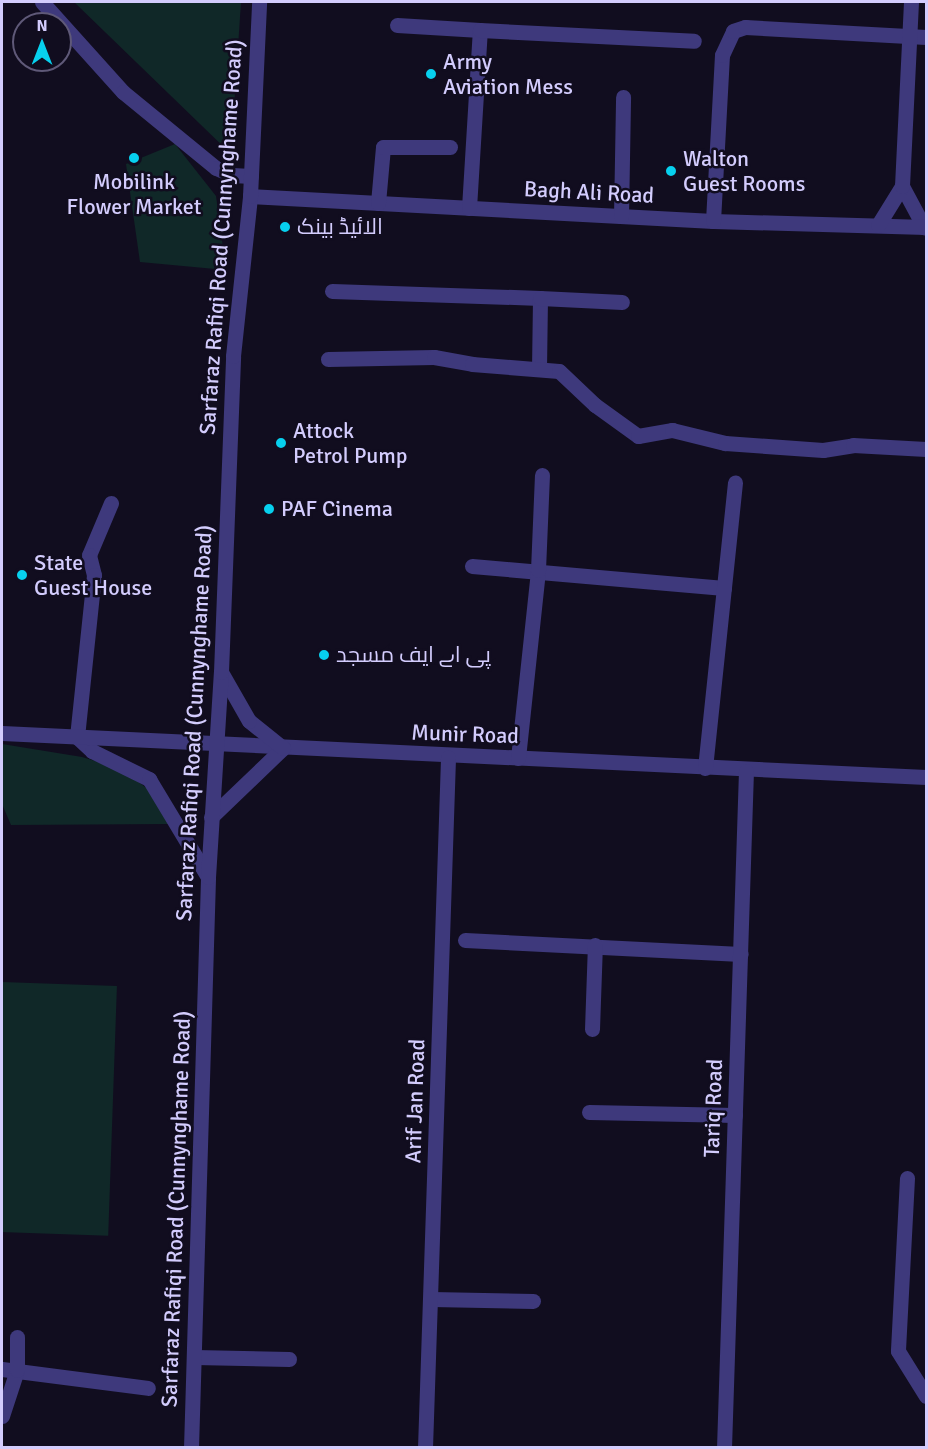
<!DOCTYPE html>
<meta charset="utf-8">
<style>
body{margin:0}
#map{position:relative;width:928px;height:1449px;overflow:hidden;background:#110d1f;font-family:Signika,Cairo,sans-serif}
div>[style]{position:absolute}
.green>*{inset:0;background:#102828;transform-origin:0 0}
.minor>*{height:15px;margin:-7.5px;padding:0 7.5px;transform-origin:7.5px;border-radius:7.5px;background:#3e397c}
.dots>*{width:16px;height:16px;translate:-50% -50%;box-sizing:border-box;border:3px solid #110d1f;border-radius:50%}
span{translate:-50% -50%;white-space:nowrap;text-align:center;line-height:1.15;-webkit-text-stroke:5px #110d1f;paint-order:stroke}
.poi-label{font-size:22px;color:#d3ccfd}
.left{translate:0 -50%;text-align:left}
.street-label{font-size:22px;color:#d3ccfd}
.frame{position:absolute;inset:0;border:3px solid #d3ccfd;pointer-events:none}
.north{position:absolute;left:12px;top:12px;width:60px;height:60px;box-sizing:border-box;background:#110d1f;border:2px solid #5f5978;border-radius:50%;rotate:0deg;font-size:16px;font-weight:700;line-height:24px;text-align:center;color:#d3ccfd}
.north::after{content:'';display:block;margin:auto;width:21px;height:27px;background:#07d0ee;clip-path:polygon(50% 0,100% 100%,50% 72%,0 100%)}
</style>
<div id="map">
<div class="green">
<i style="clip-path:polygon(74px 2px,241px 2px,231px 154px)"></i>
<i style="clip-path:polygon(175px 144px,216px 196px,226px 270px,140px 262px,126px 164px)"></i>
<i style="clip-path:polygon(2px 744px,82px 757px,119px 768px,148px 789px,168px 824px,11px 825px,2px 804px)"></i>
<i style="left:2px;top:982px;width:115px;height:250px;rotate:2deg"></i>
</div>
<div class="minor">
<i style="left:42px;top:2px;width:121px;rotate:48deg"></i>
<i style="left:123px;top:92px;width:120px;rotate:39.3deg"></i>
<i style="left:216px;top:168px;width:17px;rotate:24deg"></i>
<i style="left:232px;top:175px;width:19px;rotate:3deg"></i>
<i style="left:397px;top:25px;width:83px;rotate:3.4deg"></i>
<i style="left:902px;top:186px;width:47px;rotate:61.8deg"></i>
<i style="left:250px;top:196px;width:464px;rotate:3.1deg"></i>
<i style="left:713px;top:221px;width:213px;rotate:1.6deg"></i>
<i style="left:378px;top:203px;width:56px;rotate:-84.9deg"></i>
<i style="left:383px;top:147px;width:67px"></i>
<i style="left:469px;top:208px;width:178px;rotate:-86.5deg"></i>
<i style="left:480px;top:30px;width:214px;rotate:2.9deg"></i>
<i style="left:621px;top:216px;width:119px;rotate:-89deg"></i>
<i style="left:713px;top:221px;width:166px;rotate:-86.9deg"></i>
<i style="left:722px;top:55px;width:26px;rotate:-65deg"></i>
<i style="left:733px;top:31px;width:13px;rotate:-18deg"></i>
<i style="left:745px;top:27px;width:181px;rotate:3.2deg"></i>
<i style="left:878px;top:225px;width:46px;rotate:-58.4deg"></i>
<i style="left:902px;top:186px;width:184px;rotate:-87.2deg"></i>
<i style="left:332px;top:291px;width:208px;rotate:1.9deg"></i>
<i style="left:540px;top:298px;width:71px;rotate:90.8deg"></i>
<i style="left:540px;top:298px;width:82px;rotate:2.8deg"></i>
<i style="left:328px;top:359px;width:106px;rotate:-1.1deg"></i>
<i style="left:434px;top:357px;width:39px;rotate:10deg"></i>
<i style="left:472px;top:364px;width:87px;rotate:4.6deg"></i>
<i style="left:559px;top:371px;width:50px;rotate:43.4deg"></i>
<i style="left:595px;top:405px;width:53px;rotate:35.8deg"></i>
<i style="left:638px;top:436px;width:35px;rotate:-10deg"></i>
<i style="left:672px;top:430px;width:55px;rotate:13.8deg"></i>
<i style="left:725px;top:443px;width:98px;rotate:4.1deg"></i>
<i style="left:823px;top:450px;width:30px;rotate:-9deg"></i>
<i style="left:853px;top:445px;width:73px;rotate:3.1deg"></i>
<i style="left:111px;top:503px;width:56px;rotate:112.9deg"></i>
<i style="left:89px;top:555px;width:21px;rotate:76deg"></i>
<i style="left:94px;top:575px;width:163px;rotate:96deg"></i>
<i style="left:77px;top:737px;width:21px;rotate:43deg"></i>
<i style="left:92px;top:751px;width:64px;rotate:26.2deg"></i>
<i style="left:149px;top:779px;width:114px;rotate:59deg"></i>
<i style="left:472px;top:566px;width:253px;rotate:5deg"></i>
<i style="left:2px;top:733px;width:925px;rotate:2.73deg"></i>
<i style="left:518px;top:758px;width:189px;rotate:-83.9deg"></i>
<i style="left:538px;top:570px;width:95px;rotate:-87.6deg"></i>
<i style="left:705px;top:768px;width:287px;rotate:-84deg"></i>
<i style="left:211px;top:817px;width:100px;rotate:-43.8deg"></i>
<i style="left:283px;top:748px;width:43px;rotate:-141.5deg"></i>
<i style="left:249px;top:721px;width:56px;rotate:-119.7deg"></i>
<i style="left:465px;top:940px;width:276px;rotate:2.9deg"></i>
<i style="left:592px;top:1029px;width:84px;rotate:-88deg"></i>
<i style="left:589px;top:1112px;width:146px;rotate:1.2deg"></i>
<i style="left:907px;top:1178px;width:173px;rotate:93deg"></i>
<i style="left:898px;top:1351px;width:53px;rotate:58.1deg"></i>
<i style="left:431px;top:1299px;width:102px;rotate:1.1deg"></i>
<i style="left:194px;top:1357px;width:95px;rotate:1.2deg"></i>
<i style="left:2px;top:1369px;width:147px;rotate:7.4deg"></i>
<i style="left:2px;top:1416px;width:48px;rotate:-71.9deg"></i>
<i style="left:17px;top:1370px;width:33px;rotate:-90deg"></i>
<i style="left:191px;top:1448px;width:571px;rotate:-88.29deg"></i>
<i style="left:208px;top:877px;width:205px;rotate:-86.4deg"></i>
<i style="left:221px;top:672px;width:316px;rotate:-87.8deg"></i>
<i style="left:233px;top:356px;width:161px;rotate:-83.9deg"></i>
<i style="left:250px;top:196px;width:194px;rotate:-87.3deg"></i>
<i style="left:425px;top:1448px;width:691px;rotate:-88.09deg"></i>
<i style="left:724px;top:1448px;width:677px;rotate:-88.14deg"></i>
</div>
<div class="dots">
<i style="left:431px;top:74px;background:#07d0ee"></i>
<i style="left:134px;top:158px;background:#07d0ee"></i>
<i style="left:671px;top:171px;background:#07d0ee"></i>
<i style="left:285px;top:227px;background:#07d0ee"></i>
<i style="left:281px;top:443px;background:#07d0ee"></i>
<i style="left:269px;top:509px;background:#07d0ee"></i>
<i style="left:22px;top:575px;background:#07d0ee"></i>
<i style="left:324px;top:655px;background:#07d0ee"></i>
</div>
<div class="poi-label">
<span class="left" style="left:443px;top:74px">Army<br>Aviation Mess</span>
<span class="left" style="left:683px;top:171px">Walton<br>Guest Rooms</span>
<span style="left:134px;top:194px">Mobilink<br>Flower Market</span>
<span class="left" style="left:297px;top:227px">الائیڈ بینک</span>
<span class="left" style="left:293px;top:443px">Attock<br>Petrol Pump</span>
<span class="left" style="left:281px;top:509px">PAF Cinema</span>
<span class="left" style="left:34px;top:575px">State<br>Guest House</span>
<span class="left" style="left:336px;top:655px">پی اے ایف مسجد</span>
</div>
<div class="street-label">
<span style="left:589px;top:192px;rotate:3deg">Bagh Ali Road</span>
<span style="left:221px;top:237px;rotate:-86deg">Sarfaraz Rafiqi Road (Cunnynghame Road)</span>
<span style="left:194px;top:723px;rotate:-87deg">Sarfaraz Rafiqi Road (Cunnynghame Road)</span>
<span style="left:465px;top:734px;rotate:2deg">Munir Road</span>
<span style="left:415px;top:1101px;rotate:-88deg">Arif Jan Road</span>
<span style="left:713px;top:1108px;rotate:-88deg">Tariq Road</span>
<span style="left:176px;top:1209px;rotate:-88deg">Sarfaraz Rafiqi Road (Cunnynghame Road)</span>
</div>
<div class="frame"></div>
<div class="north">N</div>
</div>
